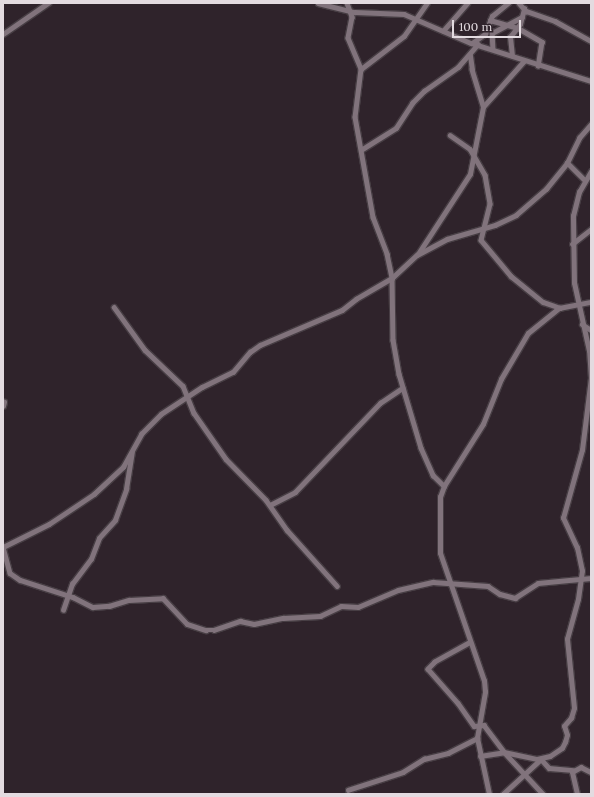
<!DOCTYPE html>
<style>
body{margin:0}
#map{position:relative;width:594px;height:797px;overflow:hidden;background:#2f232b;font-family:Lora,serif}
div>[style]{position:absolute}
.roads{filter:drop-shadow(1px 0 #473e44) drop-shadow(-1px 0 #473e44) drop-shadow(0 1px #473e44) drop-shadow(0 -1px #473e44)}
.street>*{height:4.5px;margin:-2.25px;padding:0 2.25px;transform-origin:2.25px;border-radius:2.25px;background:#81737c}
span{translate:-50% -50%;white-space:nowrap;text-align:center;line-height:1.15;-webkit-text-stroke:3.5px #2f232b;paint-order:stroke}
.frame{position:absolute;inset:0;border:4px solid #e3dbe0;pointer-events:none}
.scale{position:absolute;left:452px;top:20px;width:69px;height:18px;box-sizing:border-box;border:2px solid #e3dbe0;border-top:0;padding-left:5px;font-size:12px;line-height:14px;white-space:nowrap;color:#e3dbe0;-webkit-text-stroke:3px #2f232b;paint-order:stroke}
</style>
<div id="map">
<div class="roads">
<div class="street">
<i style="left:318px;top:3px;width:38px;rotate:14deg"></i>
<i style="left:355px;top:12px;width:49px;rotate:2.3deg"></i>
<i style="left:404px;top:14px;width:73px;rotate:23.4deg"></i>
<i style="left:471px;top:43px;width:126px;rotate:17.6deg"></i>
<i style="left:347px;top:3px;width:15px;rotate:70deg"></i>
<i style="left:352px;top:17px;width:21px;rotate:101deg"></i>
<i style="left:348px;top:38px;width:34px;rotate:67deg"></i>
<i style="left:361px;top:69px;width:48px;rotate:97.1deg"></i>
<i style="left:355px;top:117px;width:102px;rotate:79.8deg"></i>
<i style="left:373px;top:217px;width:40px;rotate:69deg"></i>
<i style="left:387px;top:254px;width:25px;rotate:78deg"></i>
<i style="left:392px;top:278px;width:62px;rotate:89.1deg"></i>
<i style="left:393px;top:340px;width:35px;rotate:80deg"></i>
<i style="left:399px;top:374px;width:77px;rotate:73.4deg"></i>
<i style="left:421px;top:448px;width:30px;rotate:66deg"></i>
<i style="left:433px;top:475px;width:16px;rotate:45deg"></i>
<i style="left:519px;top:3px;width:11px;rotate:49deg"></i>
<i style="left:526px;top:11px;width:31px;rotate:19deg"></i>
<i style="left:555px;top:21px;width:41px;rotate:29.1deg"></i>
<i style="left:490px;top:20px;width:29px;rotate:16deg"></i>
<i style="left:518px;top:28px;width:28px;rotate:30deg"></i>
<i style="left:542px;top:42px;width:24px;rotate:99deg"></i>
<i style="left:443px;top:31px;width:37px;rotate:-49deg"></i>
<i style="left:492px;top:31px;width:17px;rotate:87deg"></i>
<i style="left:492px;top:33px;width:34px;rotate:-28deg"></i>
<i style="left:3px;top:34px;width:55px;rotate:-34.6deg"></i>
<i style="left:472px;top:43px;width:16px;rotate:-35deg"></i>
<i style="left:485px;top:34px;width:19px;rotate:-69deg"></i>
<i style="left:492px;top:16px;width:21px;rotate:-39deg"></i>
<i style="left:512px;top:56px;width:19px;rotate:-96deg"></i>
<i style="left:510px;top:37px;width:16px;rotate:-52deg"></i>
<i style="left:520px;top:24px;width:16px;rotate:-75deg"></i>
<i style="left:361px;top:69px;width:54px;rotate:-37.5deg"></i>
<i style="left:404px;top:36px;width:40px;rotate:-55.1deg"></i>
<i style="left:483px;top:107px;width:62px;rotate:-48.3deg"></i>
<i style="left:450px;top:135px;width:24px;rotate:35deg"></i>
<i style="left:470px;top:149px;width:30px;rotate:60deg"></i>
<i style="left:485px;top:175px;width:29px;rotate:80deg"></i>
<i style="left:490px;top:204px;width:37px;rotate:104deg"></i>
<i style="left:481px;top:240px;width:47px;rotate:50.2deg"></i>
<i style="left:511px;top:276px;width:41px;rotate:39.1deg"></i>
<i style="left:543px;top:302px;width:18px;rotate:19deg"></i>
<i style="left:361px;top:150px;width:41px;rotate:-32.2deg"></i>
<i style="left:396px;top:128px;width:30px;rotate:-57deg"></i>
<i style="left:412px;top:103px;width:17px;rotate:-45deg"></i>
<i style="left:424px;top:91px;width:42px;rotate:-35.2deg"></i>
<i style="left:458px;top:67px;width:30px;rotate:-49deg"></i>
<i style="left:584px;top:180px;width:24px;rotate:-135deg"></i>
<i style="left:567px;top:163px;width:28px;rotate:-64deg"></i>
<i style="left:579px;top:138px;width:18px;rotate:-49deg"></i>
<i style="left:572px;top:244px;width:24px;rotate:-38deg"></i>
<i style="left:418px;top:254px;width:95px;rotate:-57deg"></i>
<i style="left:470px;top:174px;width:68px;rotate:-79deg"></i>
<i style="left:483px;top:107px;width:39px;rotate:-107deg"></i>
<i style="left:472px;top:70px;width:15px;rotate:-98deg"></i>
<i style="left:114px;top:307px;width:53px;rotate:54.2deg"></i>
<i style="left:145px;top:350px;width:52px;rotate:43.5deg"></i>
<i style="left:183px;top:386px;width:29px;rotate:68deg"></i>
<i style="left:194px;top:413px;width:56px;rotate:55.2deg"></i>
<i style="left:226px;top:459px;width:57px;rotate:45.7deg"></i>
<i style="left:266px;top:500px;width:37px;rotate:55deg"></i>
<i style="left:287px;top:530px;width:75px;rotate:48.2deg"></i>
<i style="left:582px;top:324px;width:11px;rotate:34deg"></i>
<i style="left:3px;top:406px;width:4px;rotate:-76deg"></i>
<i style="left:270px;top:505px;width:28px;rotate:-27deg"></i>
<i style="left:295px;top:492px;width:123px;rotate:-46.3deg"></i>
<i style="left:380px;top:403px;width:27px;rotate:-34deg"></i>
<i style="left:3px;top:547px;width:51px;rotate:-26.6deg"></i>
<i style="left:49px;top:524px;width:54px;rotate:-33.7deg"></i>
<i style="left:94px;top:494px;width:40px;rotate:-43deg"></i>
<i style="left:123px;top:467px;width:38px;rotate:-61deg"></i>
<i style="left:141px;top:434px;width:28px;rotate:-45deg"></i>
<i style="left:161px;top:414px;width:49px;rotate:-33.4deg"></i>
<i style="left:202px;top:387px;width:34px;rotate:-26deg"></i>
<i style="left:233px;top:372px;width:26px;rotate:-50deg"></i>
<i style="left:250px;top:352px;width:12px;rotate:-35deg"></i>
<i style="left:260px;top:345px;width:89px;rotate:-23.1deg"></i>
<i style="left:342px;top:310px;width:18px;rotate:-38deg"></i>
<i style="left:356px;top:299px;width:42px;rotate:-30.3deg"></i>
<i style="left:392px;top:278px;width:34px;rotate:-43deg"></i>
<i style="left:417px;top:255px;width:34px;rotate:-28deg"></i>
<i style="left:447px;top:239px;width:50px;rotate:-16.3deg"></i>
<i style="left:495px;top:225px;width:23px;rotate:-25deg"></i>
<i style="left:516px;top:215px;width:40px;rotate:-41deg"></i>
<i style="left:546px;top:189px;width:33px;rotate:-51deg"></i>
<i style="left:3px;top:547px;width:27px;rotate:75deg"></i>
<i style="left:10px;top:573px;width:12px;rotate:35deg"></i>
<i style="left:20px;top:580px;width:56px;rotate:17.8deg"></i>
<i style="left:73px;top:597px;width:22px;rotate:27deg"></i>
<i style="left:93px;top:607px;width:16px;rotate:-4deg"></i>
<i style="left:109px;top:606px;width:21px;rotate:-17deg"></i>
<i style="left:129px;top:600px;width:34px;rotate:-3deg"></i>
<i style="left:163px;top:598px;width:35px;rotate:47deg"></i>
<i style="left:187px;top:624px;width:20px;rotate:18deg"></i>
<i style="left:206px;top:630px;width:8px"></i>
<i style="left:214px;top:630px;width:28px;rotate:-19deg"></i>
<i style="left:240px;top:621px;width:14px;rotate:12deg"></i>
<i style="left:254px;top:624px;width:30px;rotate:-12deg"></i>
<i style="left:283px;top:618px;width:37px;rotate:-3deg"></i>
<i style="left:320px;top:616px;width:23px;rotate:-25deg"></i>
<i style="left:341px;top:606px;width:17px;rotate:3deg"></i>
<i style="left:358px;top:607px;width:43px;rotate:-23deg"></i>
<i style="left:398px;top:590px;width:36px;rotate:-13deg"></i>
<i style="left:433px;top:582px;width:55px;rotate:4.2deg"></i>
<i style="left:488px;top:586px;width:14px;rotate:34deg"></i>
<i style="left:500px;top:594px;width:16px;rotate:15deg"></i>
<i style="left:515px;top:598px;width:27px;rotate:-33deg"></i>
<i style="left:538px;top:583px;width:53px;rotate:-5.4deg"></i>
<i style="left:63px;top:610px;width:28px;rotate:-71deg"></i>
<i style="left:72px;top:584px;width:31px;rotate:-53deg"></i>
<i style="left:91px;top:559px;width:22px;rotate:-69deg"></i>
<i style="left:99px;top:538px;width:24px;rotate:-48deg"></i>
<i style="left:115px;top:520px;width:33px;rotate:-70deg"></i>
<i style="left:126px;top:489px;width:37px;rotate:-81deg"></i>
<i style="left:469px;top:643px;width:39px;rotate:151deg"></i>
<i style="left:435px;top:662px;width:10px;rotate:135deg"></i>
<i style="left:428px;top:669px;width:45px;rotate:48.6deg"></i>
<i style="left:458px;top:703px;width:28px;rotate:55deg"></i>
<i style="left:474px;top:726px;width:10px;rotate:-6deg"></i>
<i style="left:484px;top:725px;width:34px;rotate:53deg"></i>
<i style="left:504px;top:752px;width:57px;rotate:47.1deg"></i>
<i style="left:480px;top:756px;width:24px;rotate:-9deg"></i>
<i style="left:504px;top:752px;width:34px;rotate:12deg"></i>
<i style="left:537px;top:759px;width:13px;rotate:-13deg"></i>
<i style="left:550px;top:756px;width:14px;rotate:-34deg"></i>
<i style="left:562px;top:748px;width:7px;rotate:-63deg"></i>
<i style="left:565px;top:742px;width:7px;rotate:-74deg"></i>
<i style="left:567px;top:735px;width:9px;rotate:-108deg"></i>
<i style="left:564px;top:726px;width:11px;rotate:-49deg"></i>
<i style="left:571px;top:718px;width:10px;rotate:-73deg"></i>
<i style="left:574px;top:708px;width:69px;rotate:-95.8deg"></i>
<i style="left:567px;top:639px;width:41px;rotate:-74.6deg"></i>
<i style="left:578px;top:599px;width:28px;rotate:-82deg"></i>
<i style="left:582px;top:571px;width:24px;rotate:-102deg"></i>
<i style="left:577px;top:548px;width:33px;rotate:-115deg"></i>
<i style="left:563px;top:518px;width:71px;rotate:-74.4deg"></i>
<i style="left:582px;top:450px;width:73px;rotate:-82.9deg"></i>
<i style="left:591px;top:378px;width:27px;rotate:-94deg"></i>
<i style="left:589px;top:351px;width:70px;rotate:-102.4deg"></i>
<i style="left:574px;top:283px;width:67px;rotate:-90.9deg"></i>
<i style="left:573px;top:216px;width:25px;rotate:-76deg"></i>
<i style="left:579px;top:192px;width:24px;rotate:-60deg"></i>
<i style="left:348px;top:790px;width:58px;rotate:-18.1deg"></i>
<i style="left:403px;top:772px;width:25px;rotate:-32deg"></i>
<i style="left:424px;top:759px;width:25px;rotate:-14deg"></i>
<i style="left:448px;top:753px;width:33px;rotate:-27deg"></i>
<i style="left:489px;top:794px;width:57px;rotate:-102.1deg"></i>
<i style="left:477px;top:738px;width:47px;rotate:-80.1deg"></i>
<i style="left:485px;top:692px;width:11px;rotate:-95deg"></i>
<i style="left:484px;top:681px;width:135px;rotate:-109deg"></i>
<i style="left:440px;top:553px;width:56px;rotate:-90deg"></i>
<i style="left:440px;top:497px;width:12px;rotate:-70deg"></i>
<i style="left:444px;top:486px;width:73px;rotate:-57.8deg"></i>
<i style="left:483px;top:424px;width:48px;rotate:-68.2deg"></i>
<i style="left:501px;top:379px;width:53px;rotate:-59.6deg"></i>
<i style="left:528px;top:333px;width:40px;rotate:-39deg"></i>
<i style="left:559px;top:308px;width:33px;rotate:-11deg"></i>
<i style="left:503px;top:794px;width:52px;rotate:-42.6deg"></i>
<i style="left:541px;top:759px;width:12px;rotate:48deg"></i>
<i style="left:549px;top:768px;width:24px;rotate:5deg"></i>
<i style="left:577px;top:794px;width:23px;rotate:-103deg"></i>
<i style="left:572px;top:772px;width:10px;rotate:-29deg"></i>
<i style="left:581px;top:767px;width:11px;rotate:27deg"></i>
</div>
</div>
<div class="frame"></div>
<div class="scale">100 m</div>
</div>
